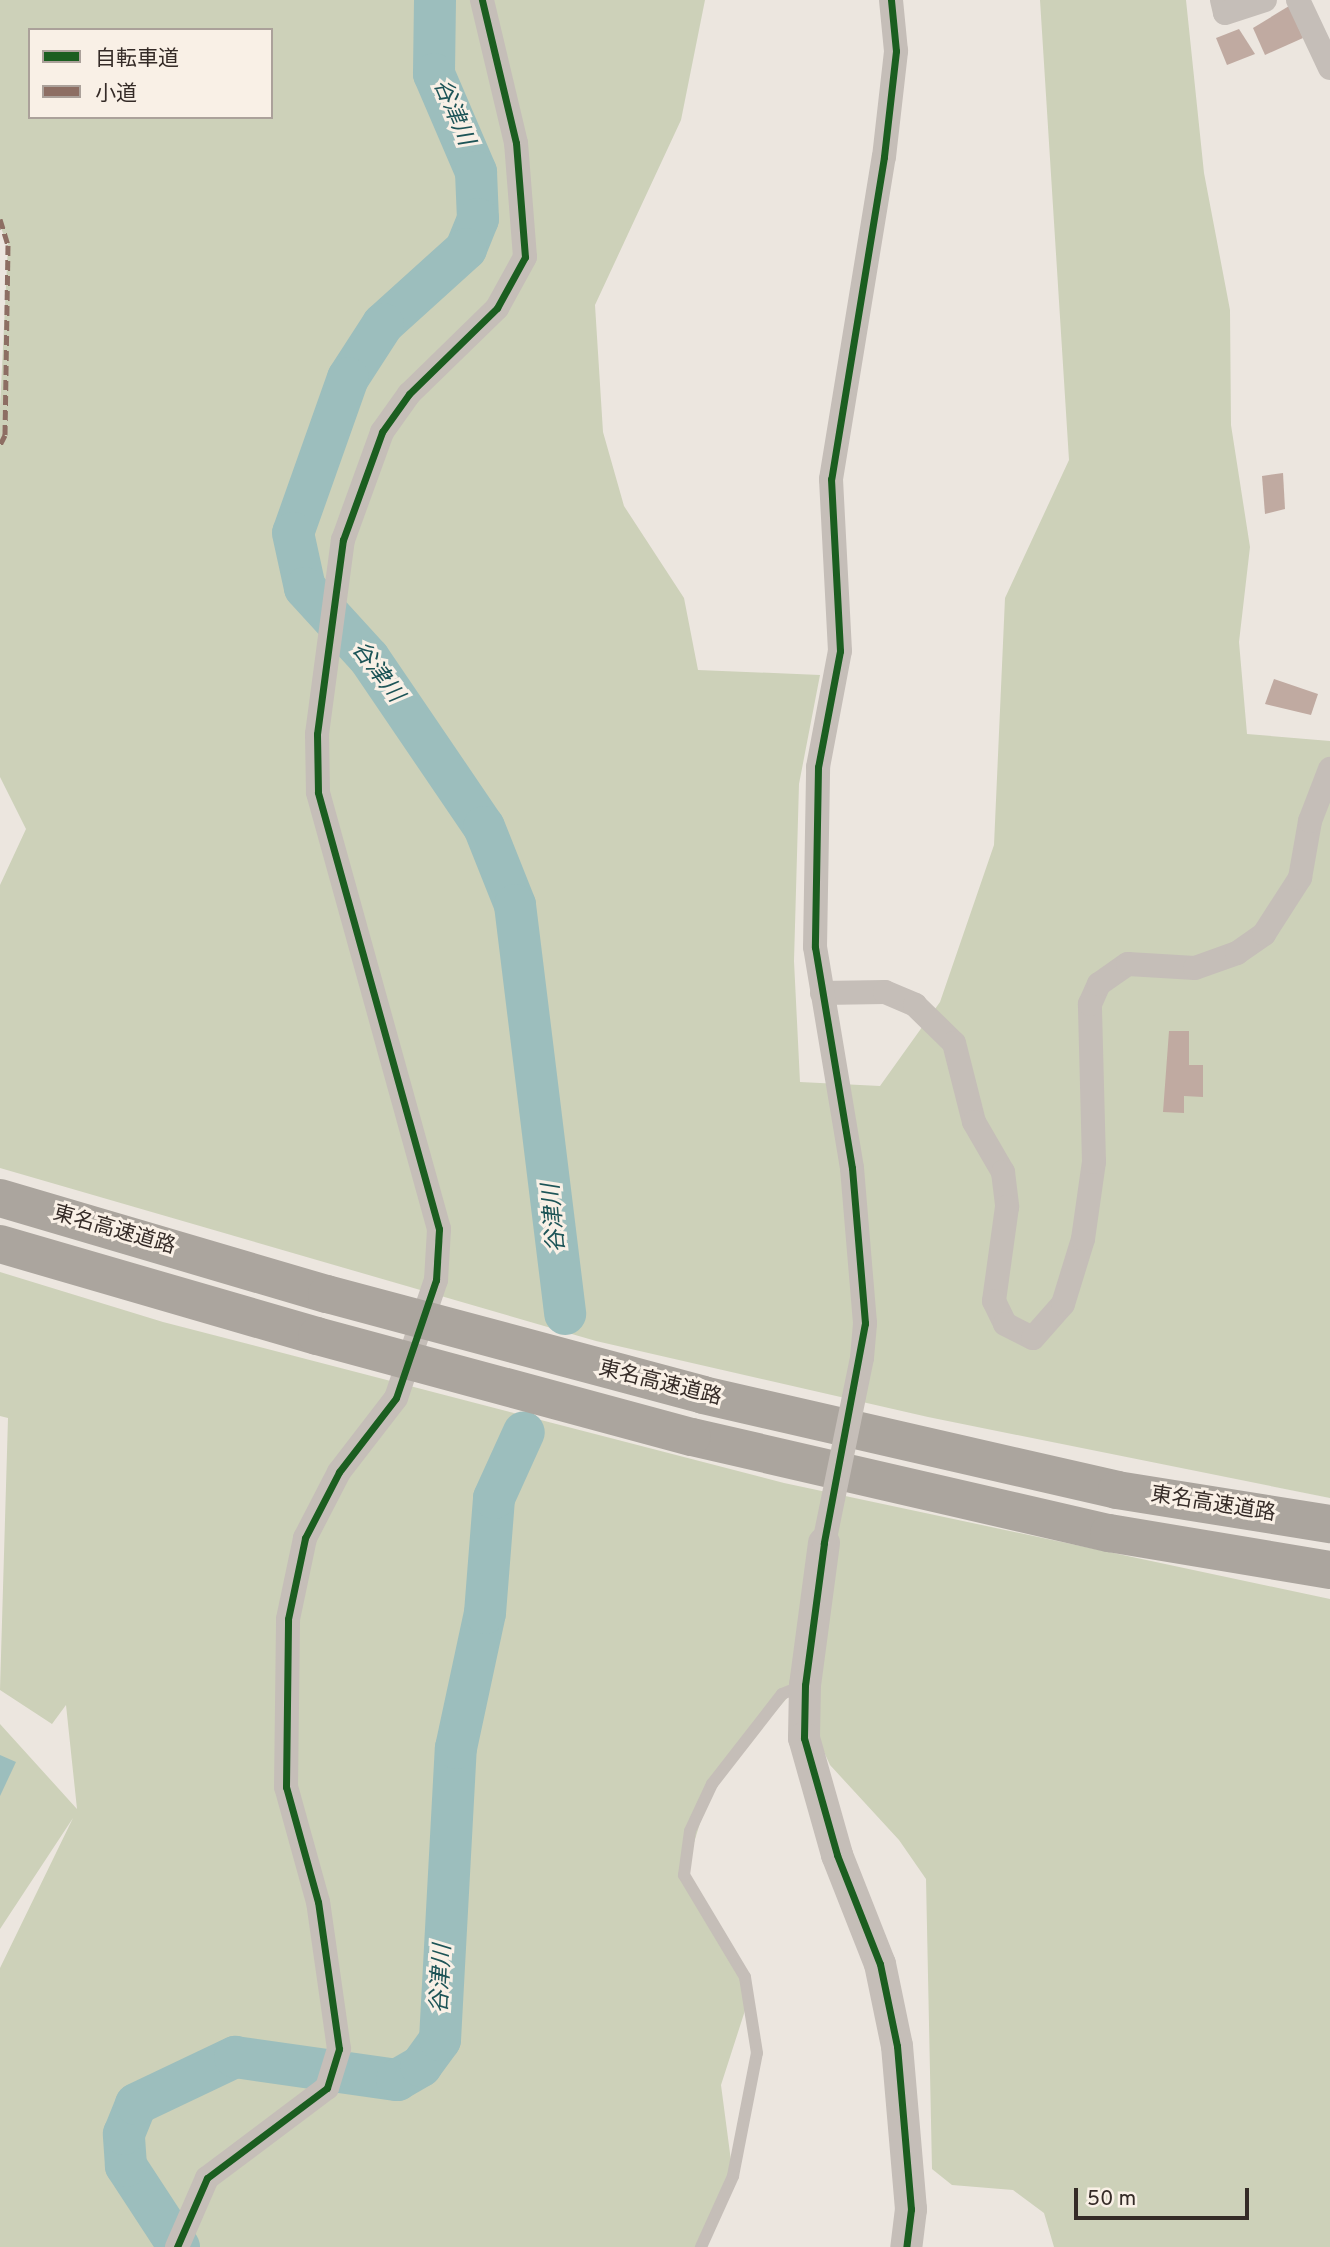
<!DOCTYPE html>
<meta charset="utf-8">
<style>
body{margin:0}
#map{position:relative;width:1330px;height:2247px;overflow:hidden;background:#ece6df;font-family:Overpass,"Noto Sans JP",sans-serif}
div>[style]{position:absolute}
.green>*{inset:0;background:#cdd1b9}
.water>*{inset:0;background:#9cbebd}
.river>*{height:42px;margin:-21px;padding:0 21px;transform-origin:21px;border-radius:21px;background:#9cbebd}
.building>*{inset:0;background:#c0aaa1}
.service>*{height:12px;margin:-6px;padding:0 6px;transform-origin:6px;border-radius:6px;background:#c5beb8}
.minor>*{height:24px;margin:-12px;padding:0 12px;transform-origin:12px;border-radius:12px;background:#c5beb8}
.tertiary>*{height:32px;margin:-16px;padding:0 16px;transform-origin:16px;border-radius:16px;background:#c5beb8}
.motorway>*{height:38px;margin:-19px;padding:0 19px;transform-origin:19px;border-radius:19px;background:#aba59e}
.minor-bridge>*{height:24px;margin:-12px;padding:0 12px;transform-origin:12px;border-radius:12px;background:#c5beb8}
.motorway-bridge>*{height:38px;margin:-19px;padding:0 19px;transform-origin:19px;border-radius:19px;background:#aba59e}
.quiet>*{height:5px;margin-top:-2.5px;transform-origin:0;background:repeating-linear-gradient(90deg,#8d6e63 0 10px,transparent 0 15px)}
.cycleway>*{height:7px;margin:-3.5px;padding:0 3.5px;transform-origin:3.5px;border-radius:3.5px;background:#1b5e20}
span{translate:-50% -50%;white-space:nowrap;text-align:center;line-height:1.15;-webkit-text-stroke:6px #f9f0e6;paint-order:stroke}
.street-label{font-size:21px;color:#352b27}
.water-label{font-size:23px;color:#1d5457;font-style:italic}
.legend{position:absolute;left:28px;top:28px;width:245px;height:91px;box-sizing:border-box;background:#f9f0e6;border:2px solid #aba19a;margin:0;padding:9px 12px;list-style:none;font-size:21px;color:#352b27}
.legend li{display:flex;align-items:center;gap:14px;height:35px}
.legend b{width:35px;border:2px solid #aba19a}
.scale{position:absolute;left:1074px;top:2188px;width:175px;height:32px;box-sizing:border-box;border:4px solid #352b27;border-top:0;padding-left:9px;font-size:21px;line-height:24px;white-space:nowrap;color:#352b27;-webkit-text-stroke:5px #f9f0e6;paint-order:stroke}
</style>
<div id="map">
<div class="green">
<i style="clip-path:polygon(evenodd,0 0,705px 0,681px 120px,595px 305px,603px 432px,624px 506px,684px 598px,698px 670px,820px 675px,799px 784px,794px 961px,800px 1082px,880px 1086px,940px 1002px,994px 845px,1005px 598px,1069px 460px,1040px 0,1186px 0,1204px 173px,1230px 310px,1231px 425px,1250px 547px,1239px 642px,1247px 734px,1330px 741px,1330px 1498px,928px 1417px,596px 1341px,0 1168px,0 885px,26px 829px,0 777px,0 408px,8px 245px,0 226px,0 0,30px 30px,271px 30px,271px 117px,30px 117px,30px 30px)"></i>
<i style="clip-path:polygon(0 1272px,163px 1322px,784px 1483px,1330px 1599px,1330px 2247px,1054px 2247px,1044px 2213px,1013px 2190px,952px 2185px,932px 2169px,926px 1879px,899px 1840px,830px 1765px,795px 1689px,712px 1784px,684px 1875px,750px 1995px,721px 2085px,733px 2176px,702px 2247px,0 2247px,0 1968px,73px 1818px,0 1929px,0 1724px,77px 1809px,66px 1705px,52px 1724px,0 1690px,8px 1418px,0 1416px)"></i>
</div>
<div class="water">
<i style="clip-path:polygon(0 1755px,16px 1762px,0 1796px)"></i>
</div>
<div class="river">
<i style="left:435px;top:0;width:74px;rotate:90.8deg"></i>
<i style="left:434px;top:74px;width:107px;rotate:66.8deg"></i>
<i style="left:476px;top:172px;width:47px;rotate:87.6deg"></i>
<i style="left:478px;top:219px;width:32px;rotate:112deg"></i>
<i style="left:466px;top:249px;width:112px;rotate:137.9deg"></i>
<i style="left:383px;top:324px;width:64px;rotate:122.9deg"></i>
<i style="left:348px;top:378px;width:164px;rotate:109.5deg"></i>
<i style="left:293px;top:533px;width:56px;rotate:77.7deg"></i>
<i style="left:305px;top:588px;width:95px;rotate:47.6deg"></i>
<i style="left:369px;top:658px;width:204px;rotate:55.8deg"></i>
<i style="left:484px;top:827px;width:84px;rotate:68.3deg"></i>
<i style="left:515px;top:905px;width:412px;rotate:83deg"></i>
<i style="left:179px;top:2247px;width:97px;rotate:-123.2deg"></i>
<i style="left:126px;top:2166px;width:32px;rotate:-94deg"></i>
<i style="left:124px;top:2134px;width:32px;rotate:-68deg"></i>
<i style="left:136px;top:2104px;width:110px;rotate:-25.4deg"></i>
<i style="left:235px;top:2057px;width:164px;rotate:8.1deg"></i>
<i style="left:397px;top:2080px;width:28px;rotate:-30deg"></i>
<i style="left:421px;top:2066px;width:32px;rotate:-54deg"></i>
<i style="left:440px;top:2040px;width:292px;rotate:-86.9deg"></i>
<i style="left:456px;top:1748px;width:138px;rotate:-77.9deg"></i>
<i style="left:485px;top:1613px;width:115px;rotate:-85.5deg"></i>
<i style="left:494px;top:1498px;width:72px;rotate:-65.6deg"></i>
</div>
<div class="building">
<i style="clip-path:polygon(1289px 6px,1303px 38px,1265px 55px,1253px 28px)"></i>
<i style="clip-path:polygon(1239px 29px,1255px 54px,1227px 65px,1216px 38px)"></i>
<i style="clip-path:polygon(1283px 473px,1285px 509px,1265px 514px,1262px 476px)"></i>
<i style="clip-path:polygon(1274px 679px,1318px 694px,1311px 715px,1265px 704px)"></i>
<i style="clip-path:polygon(1169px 1031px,1189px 1031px,1189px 1065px,1203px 1065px,1203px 1097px,1184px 1096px,1184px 1113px,1163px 1112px)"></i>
</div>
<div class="service">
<i style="left:701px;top:2247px;width:78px;rotate:-65.7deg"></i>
<i style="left:733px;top:2176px;width:125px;rotate:-79deg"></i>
<i style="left:757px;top:2053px;width:77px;rotate:-99deg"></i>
<i style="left:745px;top:1977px;width:119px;rotate:-120.9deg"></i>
<i style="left:684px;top:1875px;width:44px;rotate:-82.2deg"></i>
<i style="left:690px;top:1831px;width:52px;rotate:-64.9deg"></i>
<i style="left:712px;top:1784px;width:114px;rotate:-52.1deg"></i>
<i style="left:782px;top:1694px;width:24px;rotate:-22deg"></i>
</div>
<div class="minor">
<i style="left:1222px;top:0;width:13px;rotate:77deg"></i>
<i style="left:1225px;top:13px;width:42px;rotate:-18deg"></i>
<i style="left:1298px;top:0;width:75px;rotate:64.8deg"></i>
<i style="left:822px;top:993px;width:63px;rotate:-0.9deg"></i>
<i style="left:885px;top:992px;width:33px;rotate:23deg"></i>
<i style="left:915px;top:1005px;width:54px;rotate:44.3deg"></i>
<i style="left:954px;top:1043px;width:81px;rotate:75.8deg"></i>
<i style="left:974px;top:1122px;width:58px;rotate:59.9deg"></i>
<i style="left:1003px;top:1172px;width:35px;rotate:83deg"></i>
<i style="left:1007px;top:1207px;width:95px;rotate:97.9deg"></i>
<i style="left:994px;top:1301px;width:25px;rotate:64deg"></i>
<i style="left:1005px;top:1324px;width:31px;rotate:27deg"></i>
<i style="left:1033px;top:1338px;width:45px;rotate:-48.6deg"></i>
<i style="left:1063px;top:1304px;width:68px;rotate:-72.9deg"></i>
<i style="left:1083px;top:1239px;width:78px;rotate:-81.9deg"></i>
<i style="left:1094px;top:1162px;width:158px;rotate:-91.5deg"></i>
<i style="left:1090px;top:1004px;width:22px;rotate:-66deg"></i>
<i style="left:1099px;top:984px;width:35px;rotate:-35deg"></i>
<i style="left:1128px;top:964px;width:67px;rotate:3.4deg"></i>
<i style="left:1195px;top:968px;width:45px;rotate:-19.7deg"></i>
<i style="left:1237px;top:953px;width:33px;rotate:-35deg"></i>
<i style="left:1264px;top:934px;width:67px;rotate:-57.3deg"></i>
<i style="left:1300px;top:878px;width:58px;rotate:-80deg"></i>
<i style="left:1310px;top:821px;width:56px;rotate:-69deg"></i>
<i style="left:862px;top:1358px;width:35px;rotate:-85deg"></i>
<i style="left:865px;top:1323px;width:156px;rotate:-94.8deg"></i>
<i style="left:852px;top:1168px;width:224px;rotate:-99.5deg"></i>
<i style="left:815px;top:947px;width:180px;rotate:-89deg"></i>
<i style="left:818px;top:767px;width:118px;rotate:-79.3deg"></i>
<i style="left:840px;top:651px;width:172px;rotate:-93deg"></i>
<i style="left:831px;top:479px;width:326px;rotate:-80.7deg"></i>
<i style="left:884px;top:157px;width:107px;rotate:-83.5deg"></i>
<i style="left:896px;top:51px;width:51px;rotate:-95.6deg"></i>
<i style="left:177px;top:2247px;width:75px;rotate:-66.5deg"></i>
<i style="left:207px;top:2178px;width:150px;rotate:-36.9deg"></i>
<i style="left:327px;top:2088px;width:41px;rotate:-72.9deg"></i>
<i style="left:339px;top:2049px;width:148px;rotate:-98.1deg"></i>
<i style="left:318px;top:1902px;width:119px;rotate:-105.5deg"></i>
<i style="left:286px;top:1787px;width:168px;rotate:-89.3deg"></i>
<i style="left:288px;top:1619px;width:83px;rotate:-78.1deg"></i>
<i style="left:305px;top:1538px;width:74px;rotate:-62.7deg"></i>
<i style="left:339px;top:1472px;width:93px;rotate:-52.4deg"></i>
<i style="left:396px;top:1398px;width:125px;rotate:-71.3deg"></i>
<i style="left:436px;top:1280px;width:51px;rotate:-86.6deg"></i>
<i style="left:439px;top:1229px;width:453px;rotate:-105.5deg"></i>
<i style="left:318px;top:792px;width:58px;rotate:-91deg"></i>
<i style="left:317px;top:734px;width:196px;rotate:-82.4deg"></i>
<i style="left:343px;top:540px;width:115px;rotate:-70.1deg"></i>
<i style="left:382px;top:432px;width:47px;rotate:-54.6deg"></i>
<i style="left:409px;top:394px;width:123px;rotate:-44.3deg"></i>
<i style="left:497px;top:308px;width:58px;rotate:-61.2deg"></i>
<i style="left:525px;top:257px;width:114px;rotate:-94.5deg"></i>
<i style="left:516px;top:143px;width:147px;rotate:-103.4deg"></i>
</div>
<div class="tertiary">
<i style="left:824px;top:1543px;width:143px;rotate:97.6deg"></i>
<i style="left:805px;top:1685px;width:53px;rotate:91.1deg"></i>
<i style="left:804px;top:1738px;width:122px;rotate:74.2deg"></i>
<i style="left:837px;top:1855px;width:117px;rotate:68.5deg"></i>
<i style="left:880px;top:1964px;width:84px;rotate:78.3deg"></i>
<i style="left:897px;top:2046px;width:164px;rotate:85.1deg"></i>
<i style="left:911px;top:2209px;width:38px;rotate:97deg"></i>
</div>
<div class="motorway">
<i style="left:0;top:1198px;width:341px;rotate:16.4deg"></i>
<i style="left:0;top:1244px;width:330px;rotate:16.2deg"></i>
<i style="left:703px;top:1395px;width:425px;rotate:12.9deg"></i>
<i style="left:1117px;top:1490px;width:216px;rotate:9.1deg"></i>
<i style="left:692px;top:1437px;width:428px;rotate:13deg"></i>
<i style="left:1109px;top:1533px;width:224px;rotate:9.5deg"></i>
</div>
<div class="minor-bridge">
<i style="left:824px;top:1543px;width:189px;rotate:-78.4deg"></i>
</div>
<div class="motorway-bridge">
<i style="left:327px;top:1294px;width:389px;rotate:15deg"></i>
<i style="left:317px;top:1336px;width:388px;rotate:15.1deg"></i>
</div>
<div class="quiet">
<i style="left:0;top:219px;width:27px;rotate:73deg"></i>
<i style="left:8px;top:245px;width:190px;rotate:90.9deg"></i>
<i style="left:5px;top:435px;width:11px;rotate:117deg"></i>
</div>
<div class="cycleway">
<i style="left:891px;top:0;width:51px;rotate:84.4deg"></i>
<i style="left:896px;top:51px;width:107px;rotate:96.5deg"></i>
<i style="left:884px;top:157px;width:326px;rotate:99.3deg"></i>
<i style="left:831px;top:479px;width:172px;rotate:87deg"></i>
<i style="left:840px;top:651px;width:118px;rotate:100.7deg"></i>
<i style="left:818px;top:767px;width:180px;rotate:91deg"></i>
<i style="left:815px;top:947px;width:224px;rotate:80.5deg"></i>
<i style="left:852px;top:1168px;width:156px;rotate:85.2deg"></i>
<i style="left:865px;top:1323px;width:224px;rotate:100.6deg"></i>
<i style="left:824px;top:1543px;width:143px;rotate:97.6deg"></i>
<i style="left:805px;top:1685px;width:53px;rotate:91.1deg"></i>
<i style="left:804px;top:1738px;width:122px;rotate:74.2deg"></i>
<i style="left:837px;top:1855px;width:117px;rotate:68.5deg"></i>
<i style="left:880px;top:1964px;width:84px;rotate:78.3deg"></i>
<i style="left:897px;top:2046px;width:164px;rotate:85.1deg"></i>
<i style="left:911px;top:2209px;width:38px;rotate:97deg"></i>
<i style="left:177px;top:2247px;width:75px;rotate:-66.5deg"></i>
<i style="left:207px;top:2178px;width:150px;rotate:-36.9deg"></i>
<i style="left:327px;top:2088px;width:41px;rotate:-72.9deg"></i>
<i style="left:339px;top:2049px;width:148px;rotate:-98.1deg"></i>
<i style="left:318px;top:1902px;width:119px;rotate:-105.5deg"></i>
<i style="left:286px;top:1787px;width:168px;rotate:-89.3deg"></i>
<i style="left:288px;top:1619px;width:83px;rotate:-78.1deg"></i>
<i style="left:305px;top:1538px;width:74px;rotate:-62.7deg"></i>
<i style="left:339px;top:1472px;width:93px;rotate:-52.4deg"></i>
<i style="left:396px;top:1398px;width:125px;rotate:-71.3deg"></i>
<i style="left:436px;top:1280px;width:51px;rotate:-86.6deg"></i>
<i style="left:439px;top:1229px;width:453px;rotate:-105.5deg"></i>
<i style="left:318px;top:792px;width:58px;rotate:-91deg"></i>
<i style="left:317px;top:734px;width:196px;rotate:-82.4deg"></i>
<i style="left:343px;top:540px;width:115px;rotate:-70.1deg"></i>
<i style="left:382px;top:432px;width:47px;rotate:-54.6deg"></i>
<i style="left:409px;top:394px;width:123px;rotate:-44.3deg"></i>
<i style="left:497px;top:308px;width:58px;rotate:-61.2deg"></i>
<i style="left:525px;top:257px;width:114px;rotate:-94.5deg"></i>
<i style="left:516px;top:143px;width:147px;rotate:-103.4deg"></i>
</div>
<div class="street-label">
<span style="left:114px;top:1231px;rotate:16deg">東名高速道路</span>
<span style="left:660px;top:1384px;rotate:14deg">東名高速道路</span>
<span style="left:1213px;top:1505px;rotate:9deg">東名高速道路</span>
</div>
<div class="water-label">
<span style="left:452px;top:113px;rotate:67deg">谷津川</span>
<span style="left:376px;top:673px;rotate:53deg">谷津川</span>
<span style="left:556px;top:1218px;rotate:-95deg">谷津川</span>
<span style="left:443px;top:1979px;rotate:-87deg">谷津川</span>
</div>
<ul class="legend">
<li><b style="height:9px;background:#1b5e20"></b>自転車道</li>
<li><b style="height:9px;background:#8d6e63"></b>小道</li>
</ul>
<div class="scale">50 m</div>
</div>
